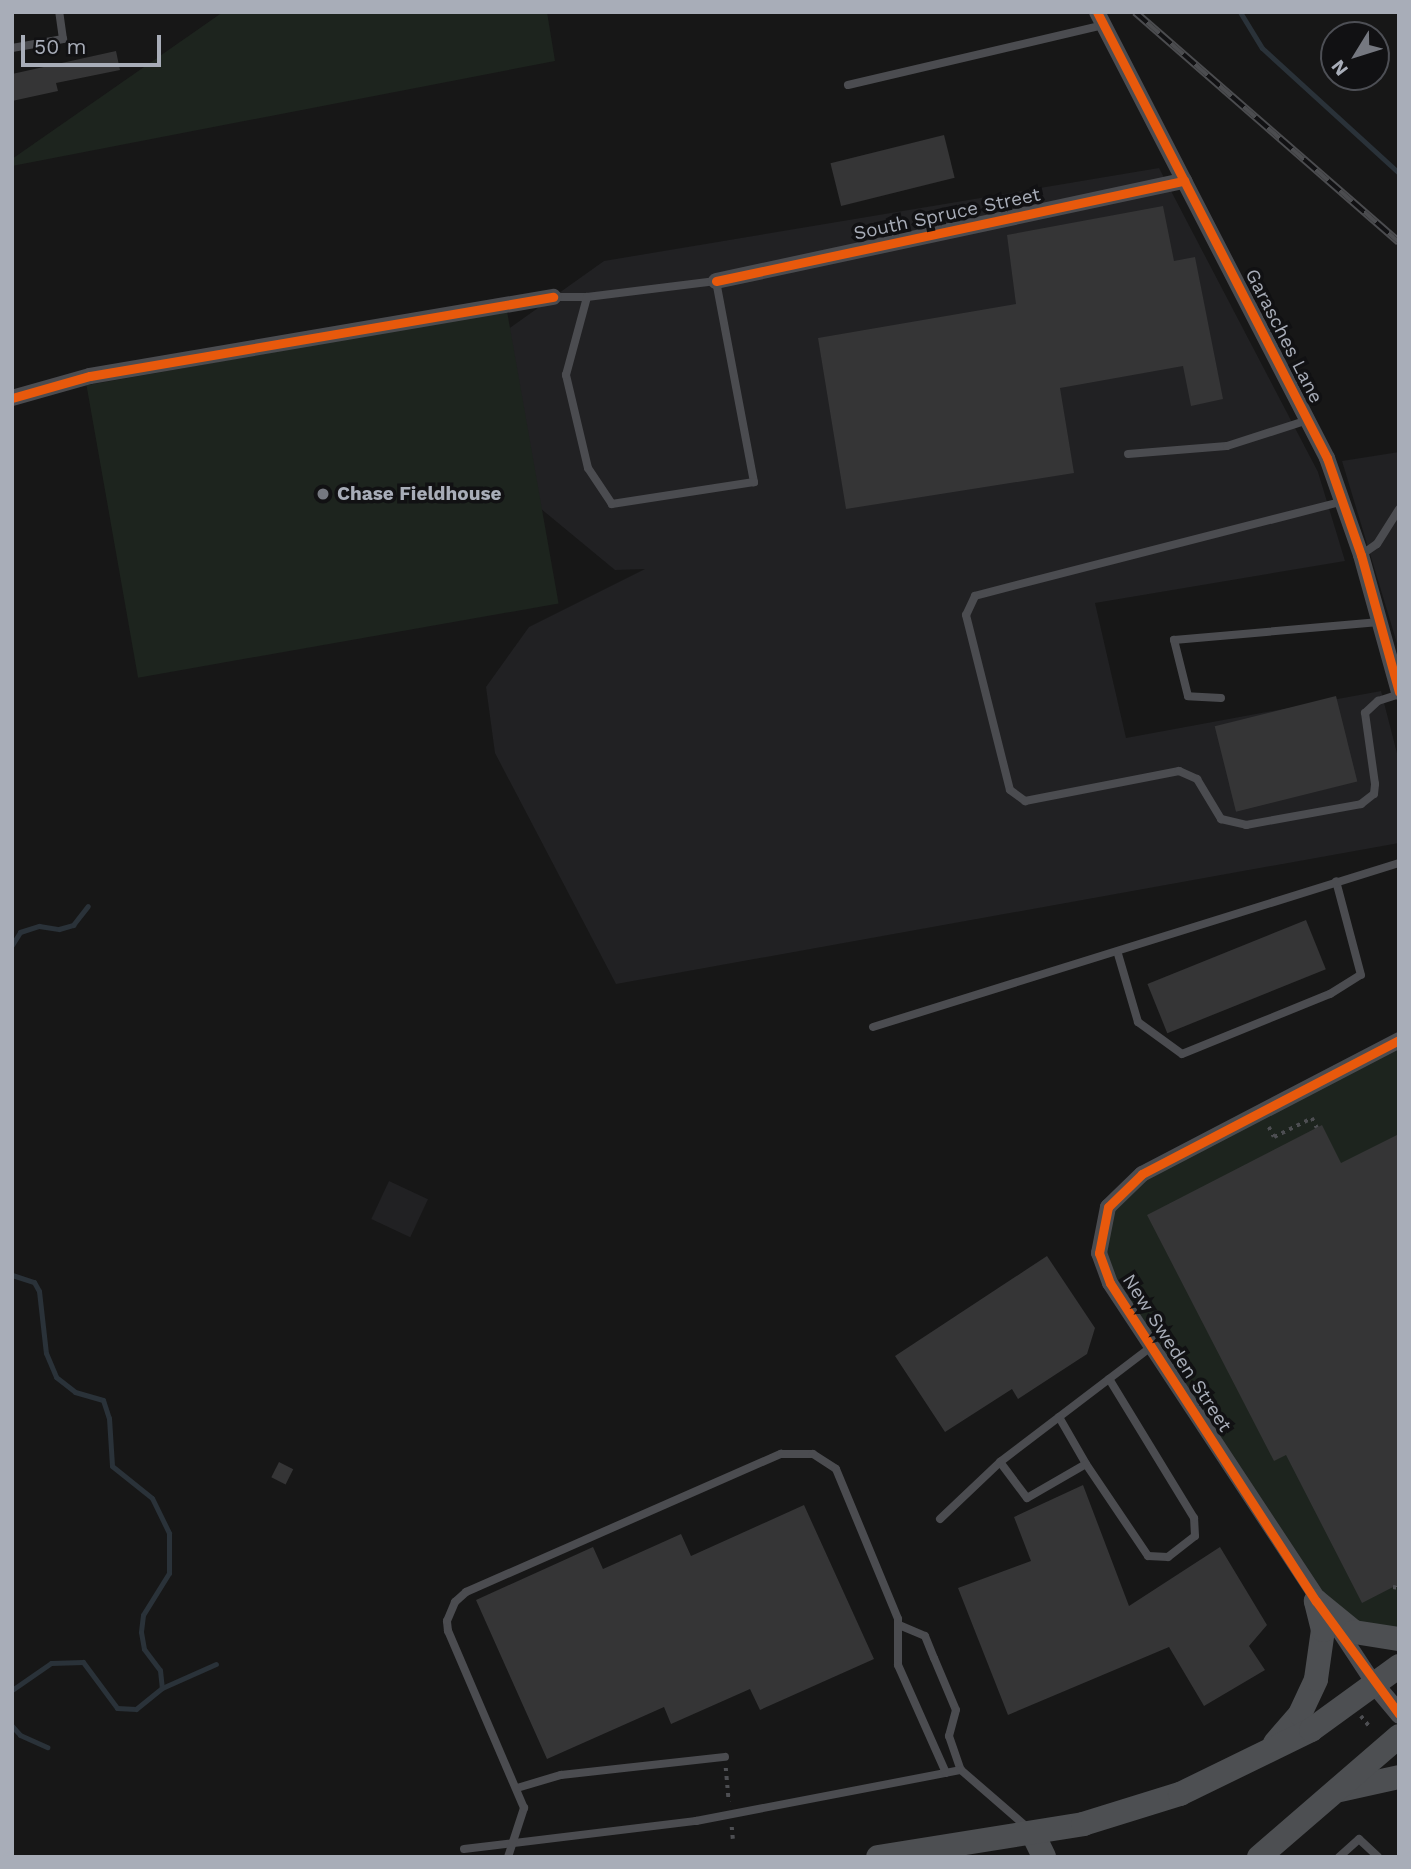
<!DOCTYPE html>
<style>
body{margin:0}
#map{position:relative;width:1411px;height:1869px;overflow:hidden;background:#171717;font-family:"Work Sans",sans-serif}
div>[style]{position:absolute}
.built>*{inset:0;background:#212123;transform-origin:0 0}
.green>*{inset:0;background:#1d241e;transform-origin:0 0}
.stream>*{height:5px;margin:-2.5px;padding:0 2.5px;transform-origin:2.5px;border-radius:2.5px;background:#2a3239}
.building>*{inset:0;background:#353536;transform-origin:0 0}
.path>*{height:3.5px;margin-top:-1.75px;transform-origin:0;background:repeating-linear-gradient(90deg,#4d4e52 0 3.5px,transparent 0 8.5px)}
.service>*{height:8px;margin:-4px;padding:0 4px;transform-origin:4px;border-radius:4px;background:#4b4c50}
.minor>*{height:16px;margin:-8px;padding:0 8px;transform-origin:8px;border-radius:8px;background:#4b4c50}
.tertiary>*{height:19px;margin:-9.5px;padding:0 9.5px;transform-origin:9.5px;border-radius:9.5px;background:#4b4c50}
.primary>*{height:24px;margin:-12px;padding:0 12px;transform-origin:12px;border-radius:12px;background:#4d4f52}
.rail>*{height:8px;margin-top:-4px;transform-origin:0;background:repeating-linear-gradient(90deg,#111113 0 16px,#4b4c4f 0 32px);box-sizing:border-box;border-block:2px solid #4b4c4f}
.cycleway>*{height:9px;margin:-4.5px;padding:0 4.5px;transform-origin:4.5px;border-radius:4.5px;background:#e8590c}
.dots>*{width:19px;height:19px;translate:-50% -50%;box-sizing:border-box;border:4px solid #111113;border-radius:50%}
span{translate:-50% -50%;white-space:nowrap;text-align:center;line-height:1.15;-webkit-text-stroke:7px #111113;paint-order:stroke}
.street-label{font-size:19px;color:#a8adb8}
.poi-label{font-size:19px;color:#a8adb8;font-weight:700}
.left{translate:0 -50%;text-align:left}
.frame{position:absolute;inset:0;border:14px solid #a8adb8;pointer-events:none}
.north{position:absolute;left:1320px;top:21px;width:70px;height:70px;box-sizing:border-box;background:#111113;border:2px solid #4d4f55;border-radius:50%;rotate:232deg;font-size:19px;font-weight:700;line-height:28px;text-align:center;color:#a8adb8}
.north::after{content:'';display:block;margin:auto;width:24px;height:32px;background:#757880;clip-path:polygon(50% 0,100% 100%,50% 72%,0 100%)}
.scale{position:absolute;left:21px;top:35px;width:140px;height:32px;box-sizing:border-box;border:4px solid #a8adb8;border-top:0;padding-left:9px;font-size:21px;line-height:24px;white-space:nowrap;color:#a8adb8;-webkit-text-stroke:5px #111113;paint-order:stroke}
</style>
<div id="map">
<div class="built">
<i style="clip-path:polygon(1159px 168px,1318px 472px,1345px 561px,1095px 603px,1126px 738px,1381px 691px,1399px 761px,1399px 843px,616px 984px,495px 753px,486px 687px,529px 627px,645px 569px,615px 570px,494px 470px,473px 354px,604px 261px)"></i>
<i style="clip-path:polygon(1399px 452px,1399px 650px,1342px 461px)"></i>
<i style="left:389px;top:1181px;width:43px;height:42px;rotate:25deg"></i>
</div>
<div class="green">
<i style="clip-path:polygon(223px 12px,547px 12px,555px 61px,12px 166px,12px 159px)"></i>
<i style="left:507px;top:311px;width:297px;height:427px;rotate:80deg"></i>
<i style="clip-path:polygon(1399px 1040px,1399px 1639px,1340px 1623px,1110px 1284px,1100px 1238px,1117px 1195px)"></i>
</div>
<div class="stream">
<i style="left:1240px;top:12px;width:42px;rotate:58.6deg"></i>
<i style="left:1262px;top:48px;width:185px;rotate:42.4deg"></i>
<i style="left:12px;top:945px;width:15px;rotate:-58deg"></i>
<i style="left:20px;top:932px;width:20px;rotate:-18deg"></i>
<i style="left:39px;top:926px;width:20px;rotate:9deg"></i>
<i style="left:59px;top:929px;width:15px;rotate:-16deg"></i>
<i style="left:73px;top:925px;width:24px;rotate:-52deg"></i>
<i style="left:12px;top:1275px;width:23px;rotate:18deg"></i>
<i style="left:34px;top:1282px;width:10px;rotate:61deg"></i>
<i style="left:39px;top:1291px;width:62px;rotate:83.6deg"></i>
<i style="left:46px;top:1353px;width:26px;rotate:67deg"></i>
<i style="left:56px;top:1377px;width:24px;rotate:38deg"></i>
<i style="left:75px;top:1392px;width:29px;rotate:16deg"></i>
<i style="left:103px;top:1400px;width:19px;rotate:72deg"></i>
<i style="left:109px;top:1418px;width:48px;rotate:86.4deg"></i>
<i style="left:112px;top:1466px;width:51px;rotate:38.7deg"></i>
<i style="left:152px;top:1498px;width:39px;rotate:64deg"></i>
<i style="left:169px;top:1533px;width:40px;rotate:90deg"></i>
<i style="left:169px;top:1573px;width:49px;rotate:121.8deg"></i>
<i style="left:143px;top:1615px;width:17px;rotate:97deg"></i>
<i style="left:141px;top:1632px;width:17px;rotate:80deg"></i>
<i style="left:144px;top:1649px;width:26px;rotate:53deg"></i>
<i style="left:160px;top:1670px;width:18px;rotate:84deg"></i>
<i style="left:12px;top:1690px;width:47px;rotate:-34.7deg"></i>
<i style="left:51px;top:1663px;width:32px;rotate:-2deg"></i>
<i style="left:83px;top:1662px;width:57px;rotate:53.5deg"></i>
<i style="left:117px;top:1708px;width:19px;rotate:3deg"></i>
<i style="left:136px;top:1709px;width:33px;rotate:-39deg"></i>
<i style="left:162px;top:1688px;width:59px;rotate:-24deg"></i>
<i style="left:12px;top:1726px;width:12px;rotate:48deg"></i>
<i style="left:20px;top:1735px;width:30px;rotate:24deg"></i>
</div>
<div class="building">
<i style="clip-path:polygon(116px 51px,120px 70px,56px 83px,58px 91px,12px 101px,12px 74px)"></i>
<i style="left:944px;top:135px;width:44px;height:117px;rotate:76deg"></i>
<i style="clip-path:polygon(1163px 206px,1174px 261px,1195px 257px,1223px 399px,1191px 406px,1183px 366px,1060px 388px,1074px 473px,846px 509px,818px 338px,1016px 304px,1007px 235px)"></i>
<i style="left:1336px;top:696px;width:88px;height:125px;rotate:76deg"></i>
<i style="left:1306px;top:920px;width:53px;height:171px;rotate:68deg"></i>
<i style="clip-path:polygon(1322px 1125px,1341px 1163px,1399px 1134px,1399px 1584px,1362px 1603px,1286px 1455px,1274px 1461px,1147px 1215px)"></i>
<i style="clip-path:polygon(1047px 1256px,1095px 1328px,1087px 1354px,1018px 1399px,1012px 1389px,945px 1432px,895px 1356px)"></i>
<i style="left:279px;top:1462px;width:16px;height:17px;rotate:27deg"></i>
<i style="clip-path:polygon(1083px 1485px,1129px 1606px,1220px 1547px,1267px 1625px,1249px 1646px,1265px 1670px,1204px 1706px,1169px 1647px,1008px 1715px,958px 1588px,1031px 1561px,1014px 1517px)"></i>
<i style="clip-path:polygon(804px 1505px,874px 1659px,760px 1710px,750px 1689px,671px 1724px,664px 1707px,547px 1759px,476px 1600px,593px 1547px,603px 1569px,681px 1534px,691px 1556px)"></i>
</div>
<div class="path">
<i style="left:1269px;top:1127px;width:11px;rotate:63deg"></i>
<i style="left:1274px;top:1137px;width:42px;rotate:-26.6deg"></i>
<i style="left:1312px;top:1118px;width:11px;rotate:63deg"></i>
<i style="left:1393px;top:1587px;width:6px;rotate:9deg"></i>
<i style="left:1361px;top:1716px;width:13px;rotate:51deg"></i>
<i style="left:726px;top:1768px;width:34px;rotate:85deg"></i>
<i style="left:732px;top:1827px;width:12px;rotate:85deg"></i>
</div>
<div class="service">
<i style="left:12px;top:48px;width:52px;rotate:-10deg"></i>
<i style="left:63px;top:39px;width:27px;rotate:-98deg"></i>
<i style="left:848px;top:85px;width:262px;rotate:-13.2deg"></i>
<i style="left:553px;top:297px;width:34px"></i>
<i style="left:587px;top:297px;width:130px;rotate:-7.1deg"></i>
<i style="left:716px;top:281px;width:205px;rotate:79.3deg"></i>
<i style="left:754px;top:482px;width:144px;rotate:171.2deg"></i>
<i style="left:612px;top:504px;width:43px;rotate:-123.7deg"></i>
<i style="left:588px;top:468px;width:96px;rotate:-103.3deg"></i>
<i style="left:566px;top:375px;width:81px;rotate:-74.9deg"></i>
<i style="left:1128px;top:454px;width:99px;rotate:-4.6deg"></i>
<i style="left:1227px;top:446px;width:85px;rotate:-17.8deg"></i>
<i style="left:1344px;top:501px;width:381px;rotate:165.6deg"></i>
<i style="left:975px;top:596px;width:21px;rotate:115deg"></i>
<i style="left:966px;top:615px;width:180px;rotate:75.9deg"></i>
<i style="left:1010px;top:790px;width:19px;rotate:36deg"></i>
<i style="left:1025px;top:801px;width:157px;rotate:-11deg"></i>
<i style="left:1179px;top:771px;width:20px;rotate:24deg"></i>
<i style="left:1197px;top:779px;width:47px;rotate:59deg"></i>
<i style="left:1221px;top:819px;width:26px;rotate:13deg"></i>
<i style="left:1246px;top:825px;width:117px;rotate:-10.3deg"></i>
<i style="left:1361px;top:804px;width:16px;rotate:-38deg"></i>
<i style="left:1374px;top:794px;width:10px;rotate:-84deg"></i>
<i style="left:1375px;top:784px;width:72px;rotate:-98deg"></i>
<i style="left:1365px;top:713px;width:18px;rotate:-43deg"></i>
<i style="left:1378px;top:701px;width:22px;rotate:-18deg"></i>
<i style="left:1361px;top:555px;width:19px;rotate:-35deg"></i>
<i style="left:1377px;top:544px;width:41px;rotate:-57.8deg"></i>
<i style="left:1221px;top:698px;width:33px;rotate:-177deg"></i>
<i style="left:1188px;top:696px;width:58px;rotate:-104deg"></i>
<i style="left:1174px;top:640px;width:206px;rotate:-5deg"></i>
<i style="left:1118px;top:954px;width:71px;rotate:73.6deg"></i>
<i style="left:1138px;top:1022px;width:54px;rotate:36deg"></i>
<i style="left:1182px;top:1054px;width:160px;rotate:-22.1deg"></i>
<i style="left:1330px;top:994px;width:36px;rotate:-32deg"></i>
<i style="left:1361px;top:975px;width:97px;rotate:-104.9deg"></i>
<i style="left:873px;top:1027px;width:551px;rotate:-17.32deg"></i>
<i style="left:1059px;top:1417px;width:54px;rotate:60.1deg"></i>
<i style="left:1000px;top:1462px;width:45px;rotate:53.1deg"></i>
<i style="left:1027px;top:1498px;width:68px;rotate:-30deg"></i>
<i style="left:1086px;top:1464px;width:111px;rotate:56deg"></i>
<i style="left:1148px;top:1556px;width:20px;rotate:3deg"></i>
<i style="left:1168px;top:1557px;width:34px;rotate:-38deg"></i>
<i style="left:1195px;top:1536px;width:18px;rotate:-93deg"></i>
<i style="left:1194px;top:1518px;width:163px;rotate:-121.4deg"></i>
<i style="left:940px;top:1519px;width:83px;rotate:-43.5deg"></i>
<i style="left:1000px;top:1462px;width:190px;rotate:-37.3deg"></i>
<i style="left:899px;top:1625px;width:28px;rotate:23deg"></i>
<i style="left:925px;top:1636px;width:24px;rotate:68deg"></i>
<i style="left:934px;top:1658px;width:56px;rotate:67.1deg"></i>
<i style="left:956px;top:1710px;width:27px;rotate:105deg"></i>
<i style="left:949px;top:1736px;width:36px;rotate:71deg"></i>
<i style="left:517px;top:1788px;width:46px;rotate:-16.5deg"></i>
<i style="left:561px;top:1775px;width:165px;rotate:-6.3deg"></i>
<i style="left:464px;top:1849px;width:234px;rotate:-6.9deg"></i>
<i style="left:696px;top:1821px;width:270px;rotate:-10.9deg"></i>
<i style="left:961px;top:1770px;width:90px;rotate:40.9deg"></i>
<i style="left:508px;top:1857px;width:52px;rotate:-71.9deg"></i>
<i style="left:524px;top:1808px;width:193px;rotate:-113.2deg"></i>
<i style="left:448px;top:1631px;width:10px;rotate:-96deg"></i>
<i style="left:447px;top:1621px;width:21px;rotate:-67deg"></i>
<i style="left:455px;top:1602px;width:15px;rotate:-42deg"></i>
<i style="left:466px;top:1592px;width:344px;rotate:-23.7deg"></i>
<i style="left:781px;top:1454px;width:32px"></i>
<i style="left:813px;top:1454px;width:27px;rotate:33deg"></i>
<i style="left:836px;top:1469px;width:162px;rotate:67.5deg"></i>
<i style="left:898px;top:1619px;width:46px;rotate:90deg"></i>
<i style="left:898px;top:1665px;width:118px;rotate:66deg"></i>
<i style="left:1339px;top:1857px;width:27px;rotate:-42deg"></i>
<i style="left:1359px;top:1839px;width:26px;rotate:43deg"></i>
</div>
<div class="minor">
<i style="left:1097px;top:12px;width:502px;rotate:62.72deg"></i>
<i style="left:1327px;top:458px;width:103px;rotate:70.7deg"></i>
<i style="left:1361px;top:555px;width:142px;rotate:74.5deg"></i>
<i style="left:716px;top:281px;width:479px;rotate:-12.1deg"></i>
<i style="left:12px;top:398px;width:81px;rotate:-15.8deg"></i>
<i style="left:90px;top:376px;width:470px;rotate:-9.7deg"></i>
<i style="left:1375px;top:1685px;width:481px;rotate:-123.4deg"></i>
<i style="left:1110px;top:1283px;width:32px;rotate:-110deg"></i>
<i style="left:1099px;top:1253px;width:47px;rotate:-78.9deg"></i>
<i style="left:1108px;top:1207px;width:47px;rotate:-44.1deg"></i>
<i style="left:1142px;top:1174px;width:290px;rotate:-27.5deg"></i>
</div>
<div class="tertiary">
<i style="left:1375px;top:1685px;width:38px;rotate:50deg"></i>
</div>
<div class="primary">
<i style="left:1316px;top:1601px;width:49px;rotate:39.2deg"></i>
<i style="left:1354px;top:1632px;width:46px;rotate:8.8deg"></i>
<i style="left:1275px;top:1743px;width:38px;rotate:-49deg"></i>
<i style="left:1300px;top:1714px;width:38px;rotate:-65deg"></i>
<i style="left:1316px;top:1679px;width:49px;rotate:-81.9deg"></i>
<i style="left:1323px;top:1630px;width:30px;rotate:-104deg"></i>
<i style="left:1340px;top:1790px;width:60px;rotate:-12.4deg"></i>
<i style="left:1033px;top:1834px;width:25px;rotate:64deg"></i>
<i style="left:878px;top:1857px;width:208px;rotate:-9.1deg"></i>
<i style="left:1083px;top:1824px;width:102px;rotate:-17.2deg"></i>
<i style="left:1180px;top:1794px;width:146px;rotate:-26deg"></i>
<i style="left:1311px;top:1730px;width:109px;rotate:-36deg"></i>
<i style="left:1259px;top:1857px;width:185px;rotate:-40.8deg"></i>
</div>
<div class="rail">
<i style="left:1135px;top:12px;width:350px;rotate:41.1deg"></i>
</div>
<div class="cycleway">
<i style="left:1097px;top:12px;width:502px;rotate:62.72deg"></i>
<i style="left:1327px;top:458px;width:103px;rotate:70.7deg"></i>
<i style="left:1361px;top:555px;width:142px;rotate:74.5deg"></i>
<i style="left:716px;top:281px;width:479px;rotate:-12.1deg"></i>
<i style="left:12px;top:398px;width:81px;rotate:-15.8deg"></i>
<i style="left:90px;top:376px;width:470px;rotate:-9.7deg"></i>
<i style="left:1399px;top:1040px;width:290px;rotate:152.5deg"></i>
<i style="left:1142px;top:1174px;width:47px;rotate:135.9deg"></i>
<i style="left:1108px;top:1207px;width:47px;rotate:101.1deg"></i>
<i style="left:1099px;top:1253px;width:32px;rotate:70deg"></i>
<i style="left:1110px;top:1283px;width:379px;rotate:57.1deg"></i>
<i style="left:1316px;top:1601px;width:140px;rotate:53.7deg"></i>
</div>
<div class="dots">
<i style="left:323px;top:494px;background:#757880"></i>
</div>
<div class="street-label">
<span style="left:947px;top:214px;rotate:-12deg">South Spruce Street</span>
<span style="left:1284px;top:336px;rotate:63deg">Garasches Lane</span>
<span style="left:1177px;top:1353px;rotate:57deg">New Sweden Street</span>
</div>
<div class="poi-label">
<span class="left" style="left:337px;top:494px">Chase Fieldhouse</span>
</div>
<div class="frame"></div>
<div class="north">N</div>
<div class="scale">50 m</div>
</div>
